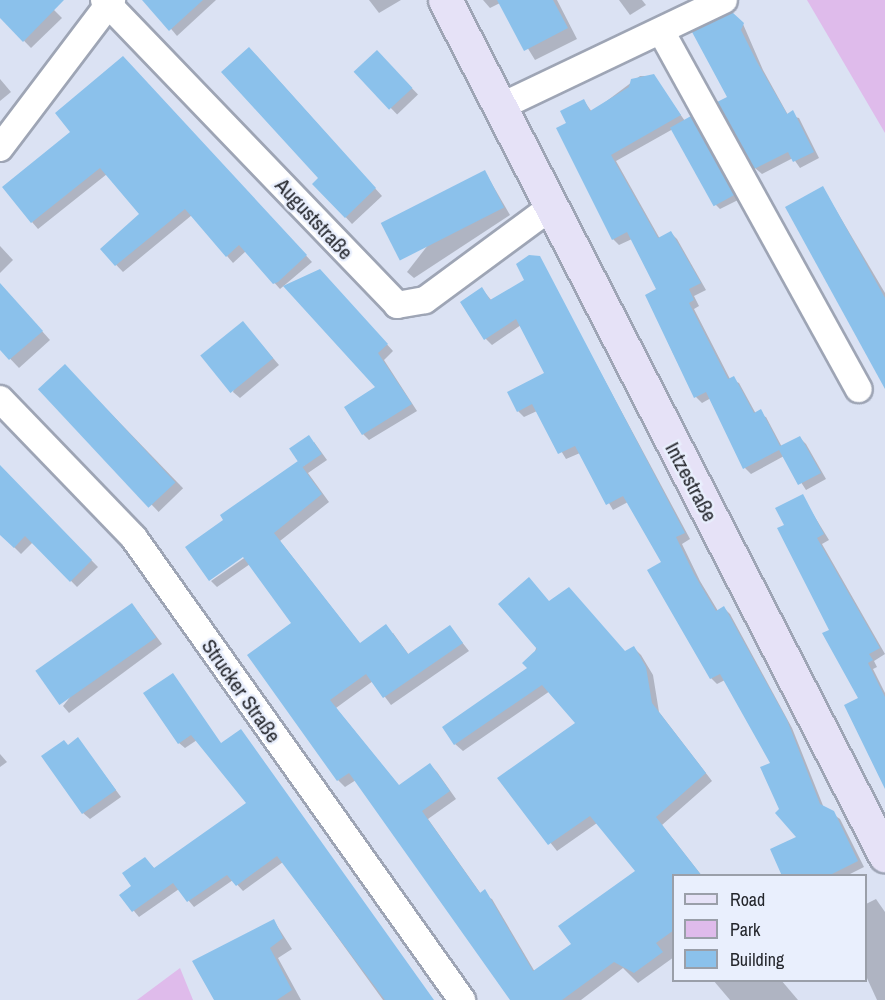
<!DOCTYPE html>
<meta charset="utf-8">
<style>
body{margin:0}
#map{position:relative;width:885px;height:1000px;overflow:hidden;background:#dbe2f3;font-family:"Archivo Narrow",sans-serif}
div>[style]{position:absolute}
.green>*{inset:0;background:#dfbbeb}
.shadow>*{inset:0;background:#0003;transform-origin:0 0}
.building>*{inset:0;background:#8bc1eb;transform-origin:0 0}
.roads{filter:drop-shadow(2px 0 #9ea5b5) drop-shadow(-2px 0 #9ea5b5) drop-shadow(0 2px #9ea5b5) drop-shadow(0 -2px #9ea5b5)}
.minor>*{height:26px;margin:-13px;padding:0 13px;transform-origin:13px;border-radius:13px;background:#fff}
.secondary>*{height:33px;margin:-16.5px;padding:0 16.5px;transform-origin:16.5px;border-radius:16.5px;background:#e6e2f7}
span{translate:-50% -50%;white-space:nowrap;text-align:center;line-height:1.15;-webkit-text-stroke:5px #e9effd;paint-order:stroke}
.street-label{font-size:21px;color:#24262c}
.legend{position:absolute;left:672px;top:874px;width:195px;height:108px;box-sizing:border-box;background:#e9effd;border:2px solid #9a9fa9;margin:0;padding:8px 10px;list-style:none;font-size:18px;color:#24262c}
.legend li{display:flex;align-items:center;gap:12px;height:30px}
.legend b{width:30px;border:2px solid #9a9fa9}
</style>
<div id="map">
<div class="green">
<i style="clip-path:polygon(807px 0,885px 0,885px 133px)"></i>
<i style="clip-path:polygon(180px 968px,193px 1000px,137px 1000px)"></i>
</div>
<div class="shadow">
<i style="clip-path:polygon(0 0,44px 0,62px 18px,31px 48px,0 16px)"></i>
<i style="clip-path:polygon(147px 0,216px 0,177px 36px)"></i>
<i style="clip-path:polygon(369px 0,401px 0,379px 13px)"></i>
<i style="clip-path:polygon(557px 0,577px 39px,535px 60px,500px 3px,490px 8px,483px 0)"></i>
<i style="clip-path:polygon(619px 0,642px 0,646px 5px,630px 15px)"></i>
<i style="clip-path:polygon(743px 24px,763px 70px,788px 115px,799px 118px,819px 158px,800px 168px,793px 158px,762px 174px,755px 168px,729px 98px,694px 33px)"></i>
<i style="left:377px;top:52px;width:59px;height:29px;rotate:46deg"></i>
<i style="clip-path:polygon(256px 55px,382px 196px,352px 224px,315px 184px,320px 178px)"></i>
<i style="clip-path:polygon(130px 65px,312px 262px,280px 289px,246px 251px,233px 263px,192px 215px,123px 272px,102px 250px,141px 214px,107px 174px,38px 229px,32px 222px,73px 132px)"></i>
<i style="clip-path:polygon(640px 76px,653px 76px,685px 121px,695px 123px,738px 200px,720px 209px,715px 204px,673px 129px,616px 161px,660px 239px,671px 233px,677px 239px,706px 290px,694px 296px,699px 306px,694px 309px,730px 379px,739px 383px,756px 414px,766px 417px,782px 447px,800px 438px,806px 444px,826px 479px,806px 490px,784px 456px,751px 474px,745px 468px,711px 398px,702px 403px,696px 397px,673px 353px,647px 295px,658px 289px,632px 239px,619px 245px,613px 239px,568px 124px,584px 101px,592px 112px)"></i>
<i style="clip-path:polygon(0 79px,11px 92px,0 101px)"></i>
<i style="clip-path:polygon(485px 172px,510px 215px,414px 278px,407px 272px)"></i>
<i style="clip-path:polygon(823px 188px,885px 293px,885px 386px)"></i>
<i style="clip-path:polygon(0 246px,13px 260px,0 273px)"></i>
<i style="clip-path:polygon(539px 258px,690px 539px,682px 544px,700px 581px,718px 611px,724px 608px,730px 614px,792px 728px,824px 808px,840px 819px,864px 867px,846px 876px,784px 876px,798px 838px,781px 810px,772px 764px,725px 680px,717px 684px,711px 678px,663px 563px,628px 502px,613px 510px,580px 453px,566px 459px,537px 411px,524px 417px,518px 411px,546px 374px,521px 325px,492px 345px,486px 339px,482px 289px,492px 301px,526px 280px)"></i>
<i style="clip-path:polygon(326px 277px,393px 351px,384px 360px,417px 411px,369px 440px,363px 434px,377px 388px)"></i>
<i style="clip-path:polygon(0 284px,50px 340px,19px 368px,0 348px)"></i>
<i style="clip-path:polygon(249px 330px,279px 365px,240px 398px,233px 392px)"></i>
<i style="left:65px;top:366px;width:170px;height:34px;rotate:46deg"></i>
<i style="clip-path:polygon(314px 442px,327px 460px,308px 473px,329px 502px,280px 541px,361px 645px,393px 633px,409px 655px,450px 627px,469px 651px,391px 705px,373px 681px,336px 708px,399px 786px,430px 765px,437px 772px,456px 799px,428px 819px,481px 894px,492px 899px,535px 972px,573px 944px,637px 871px,597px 823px,557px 851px,499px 778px,577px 724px,550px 691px,463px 751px,455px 744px,530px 668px,550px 602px,626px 653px,634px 648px,641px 655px,653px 675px,659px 712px,712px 781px,662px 825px,702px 876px,674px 876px,674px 957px,638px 983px,623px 968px,581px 1000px,513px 1000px,356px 780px,345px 787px,338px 780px,293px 624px,250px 564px,217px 587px,211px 581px,250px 554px,225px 520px,298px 463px,304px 466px)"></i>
<i style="clip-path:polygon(9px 476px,98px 567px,77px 587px,33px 542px,21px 554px,0 533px,0 486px)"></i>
<i style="clip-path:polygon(802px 496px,829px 540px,822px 544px,885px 654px,874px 661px,877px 667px,873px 669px,885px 693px,885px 785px,860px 699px,786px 525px)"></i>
<i style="clip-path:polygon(138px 612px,162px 644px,69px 713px,63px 706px)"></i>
<i style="clip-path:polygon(145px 694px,222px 744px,430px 1000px,383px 1000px,283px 862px,243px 891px,233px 880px,194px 907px,179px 889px,139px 917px,134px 911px,121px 895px,133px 886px,145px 859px,155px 869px,248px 803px,197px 740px,185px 748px,179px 743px)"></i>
<i style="clip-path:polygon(78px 739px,121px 797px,90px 819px,83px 813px,68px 746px)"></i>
<i style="clip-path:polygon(0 754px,7px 762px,0 767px)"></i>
<i style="clip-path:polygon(876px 899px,885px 912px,885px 1000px,877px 1000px,866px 976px,866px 904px)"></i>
<i style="clip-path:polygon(274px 921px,292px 949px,278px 958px,301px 1000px,215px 1000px)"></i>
<i style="clip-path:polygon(713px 980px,781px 980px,798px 1000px,730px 1000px)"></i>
</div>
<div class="building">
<i style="clip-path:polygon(0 0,64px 0,23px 42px,0 18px)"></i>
<i style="clip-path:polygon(142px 0,203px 0,169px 31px)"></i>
<i style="clip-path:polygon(497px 0,553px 0,568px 28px,524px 51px)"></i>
<i style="clip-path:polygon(732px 12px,744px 23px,741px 30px,757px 62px,787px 114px,793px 110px,814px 152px,793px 162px,788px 152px,754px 169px,717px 102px,727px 97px,692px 32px)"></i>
<i style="clip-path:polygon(249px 47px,376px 188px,345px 218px,312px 184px,318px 178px,221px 72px)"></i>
<i style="left:377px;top:50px;width:52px;height:32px;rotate:47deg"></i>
<i style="clip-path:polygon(123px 56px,307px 255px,278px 282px,273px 284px,239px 245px,226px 257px,185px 209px,115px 266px,100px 249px,139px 214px,100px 168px,31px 223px,2px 187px,70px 132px,55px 113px)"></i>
<i style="clip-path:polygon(654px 74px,681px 115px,611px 155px,658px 238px,671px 231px,701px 283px,689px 289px,694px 300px,689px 303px,728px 379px,734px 376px,754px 413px,761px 409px,780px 446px,800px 436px,808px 450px,821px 473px,798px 485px,779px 450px,743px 469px,706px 392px,694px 398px,645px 295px,656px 289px,627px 232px,612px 240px,556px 128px,566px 123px,560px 111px,584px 99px,590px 111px,629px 87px,631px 79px)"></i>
<i style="left:691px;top:116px;width:90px;height:24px;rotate:61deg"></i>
<i style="left:485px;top:170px;width:42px;height:117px;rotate:63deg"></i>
<i style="clip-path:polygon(823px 186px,885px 298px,885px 389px,785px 207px)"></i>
<i style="clip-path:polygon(529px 255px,540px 256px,685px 533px,676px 537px,694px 574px,716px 611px,724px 606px,787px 720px,820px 804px,834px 811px,858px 861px,828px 876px,782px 876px,770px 849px,796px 837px,775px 813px,779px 809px,760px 767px,770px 763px,720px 674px,710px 679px,647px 570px,661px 562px,623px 496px,606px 505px,575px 446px,558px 454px,532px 404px,517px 412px,507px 392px,544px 373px,516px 319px,484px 340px,460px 302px,482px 287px,490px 300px,524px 280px,516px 264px)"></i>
<i style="clip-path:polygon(320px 269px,388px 344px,378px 353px,412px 404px,362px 435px,344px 407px,375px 387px,283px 286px)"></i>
<i style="clip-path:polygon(0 283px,43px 331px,9px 360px,0 350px)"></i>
<i style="left:243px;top:321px;width:48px;height:55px;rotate:51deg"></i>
<i style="left:65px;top:364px;width:162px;height:37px;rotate:47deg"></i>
<i style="left:309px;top:435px;width:23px;height:24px;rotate:56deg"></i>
<i style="clip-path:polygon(298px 461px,322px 494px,274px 533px,360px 643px,386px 624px,408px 654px,450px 625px,463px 643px,383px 698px,366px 674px,330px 700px,399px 785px,430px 763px,450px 791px,422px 811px,480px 893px,485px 889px,533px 971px,571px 944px,558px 926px,635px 871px,590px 816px,548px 845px,497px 778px,575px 723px,542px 685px,454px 745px,442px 727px,527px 668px,522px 663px,537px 649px,498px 604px,529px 577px,549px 601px,569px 587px,625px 651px,634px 646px,646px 667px,652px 703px,706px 773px,656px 817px,702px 876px,674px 876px,674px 930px,656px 943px,663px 952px,634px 973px,614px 962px,562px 1000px,510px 1000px,349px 773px,337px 781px,247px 655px,291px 623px,243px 557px,209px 581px,185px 547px,223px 520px,220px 515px)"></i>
<i style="clip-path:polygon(0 465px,92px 560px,70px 582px,25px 536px,14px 548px,0 535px)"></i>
<i style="clip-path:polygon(803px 494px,824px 534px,817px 538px,880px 648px,869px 654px,873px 660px,868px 663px,885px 697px,885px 789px,844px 705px,858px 698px,822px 633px,829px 630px,777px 528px,784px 525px,775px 508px)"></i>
<i style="left:132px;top:603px;width:42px;height:118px;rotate:55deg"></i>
<i style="clip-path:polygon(173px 673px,221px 743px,241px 729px,434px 1000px,385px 1000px,277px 856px,236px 886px,227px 875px,187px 902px,173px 883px,132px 912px,119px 895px,131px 886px,122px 873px,145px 857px,154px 868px,246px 803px,191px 735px,178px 744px,143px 693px)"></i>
<i style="clip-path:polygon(78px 737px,116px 790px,82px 814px,41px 756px,64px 740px,68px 745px)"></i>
<i style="clip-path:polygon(274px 919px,283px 938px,270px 948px,292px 990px,277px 1000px,214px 1000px,192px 961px)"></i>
</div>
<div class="roads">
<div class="minor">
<i style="left:104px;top:0;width:423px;rotate:46.1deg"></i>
<i style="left:397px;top:305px;width:28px;rotate:-10deg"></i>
<i style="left:425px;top:300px;width:155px;rotate:-36.4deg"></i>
<i style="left:661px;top:31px;width:409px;rotate:61.1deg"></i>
<i style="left:500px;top:107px;width:248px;rotate:-25.5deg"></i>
<i style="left:0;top:148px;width:186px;rotate:-52.9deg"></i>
<i style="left:0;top:399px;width:193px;rotate:46deg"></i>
<i style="left:134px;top:538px;width:567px;rotate:54.63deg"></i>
</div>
<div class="secondary">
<i style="left:445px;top:0;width:962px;rotate:62.77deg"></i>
</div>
</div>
<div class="street-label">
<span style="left:314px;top:219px;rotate:47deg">Auguststraße</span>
<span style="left:691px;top:482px;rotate:62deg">Intzestraße</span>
<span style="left:241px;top:691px;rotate:55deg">Strucker Straße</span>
</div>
<ul class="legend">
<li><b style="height:8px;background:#e6e2f7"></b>Road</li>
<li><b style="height:16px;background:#dfbbeb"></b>Park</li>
<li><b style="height:16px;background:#8bc1eb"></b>Building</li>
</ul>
</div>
